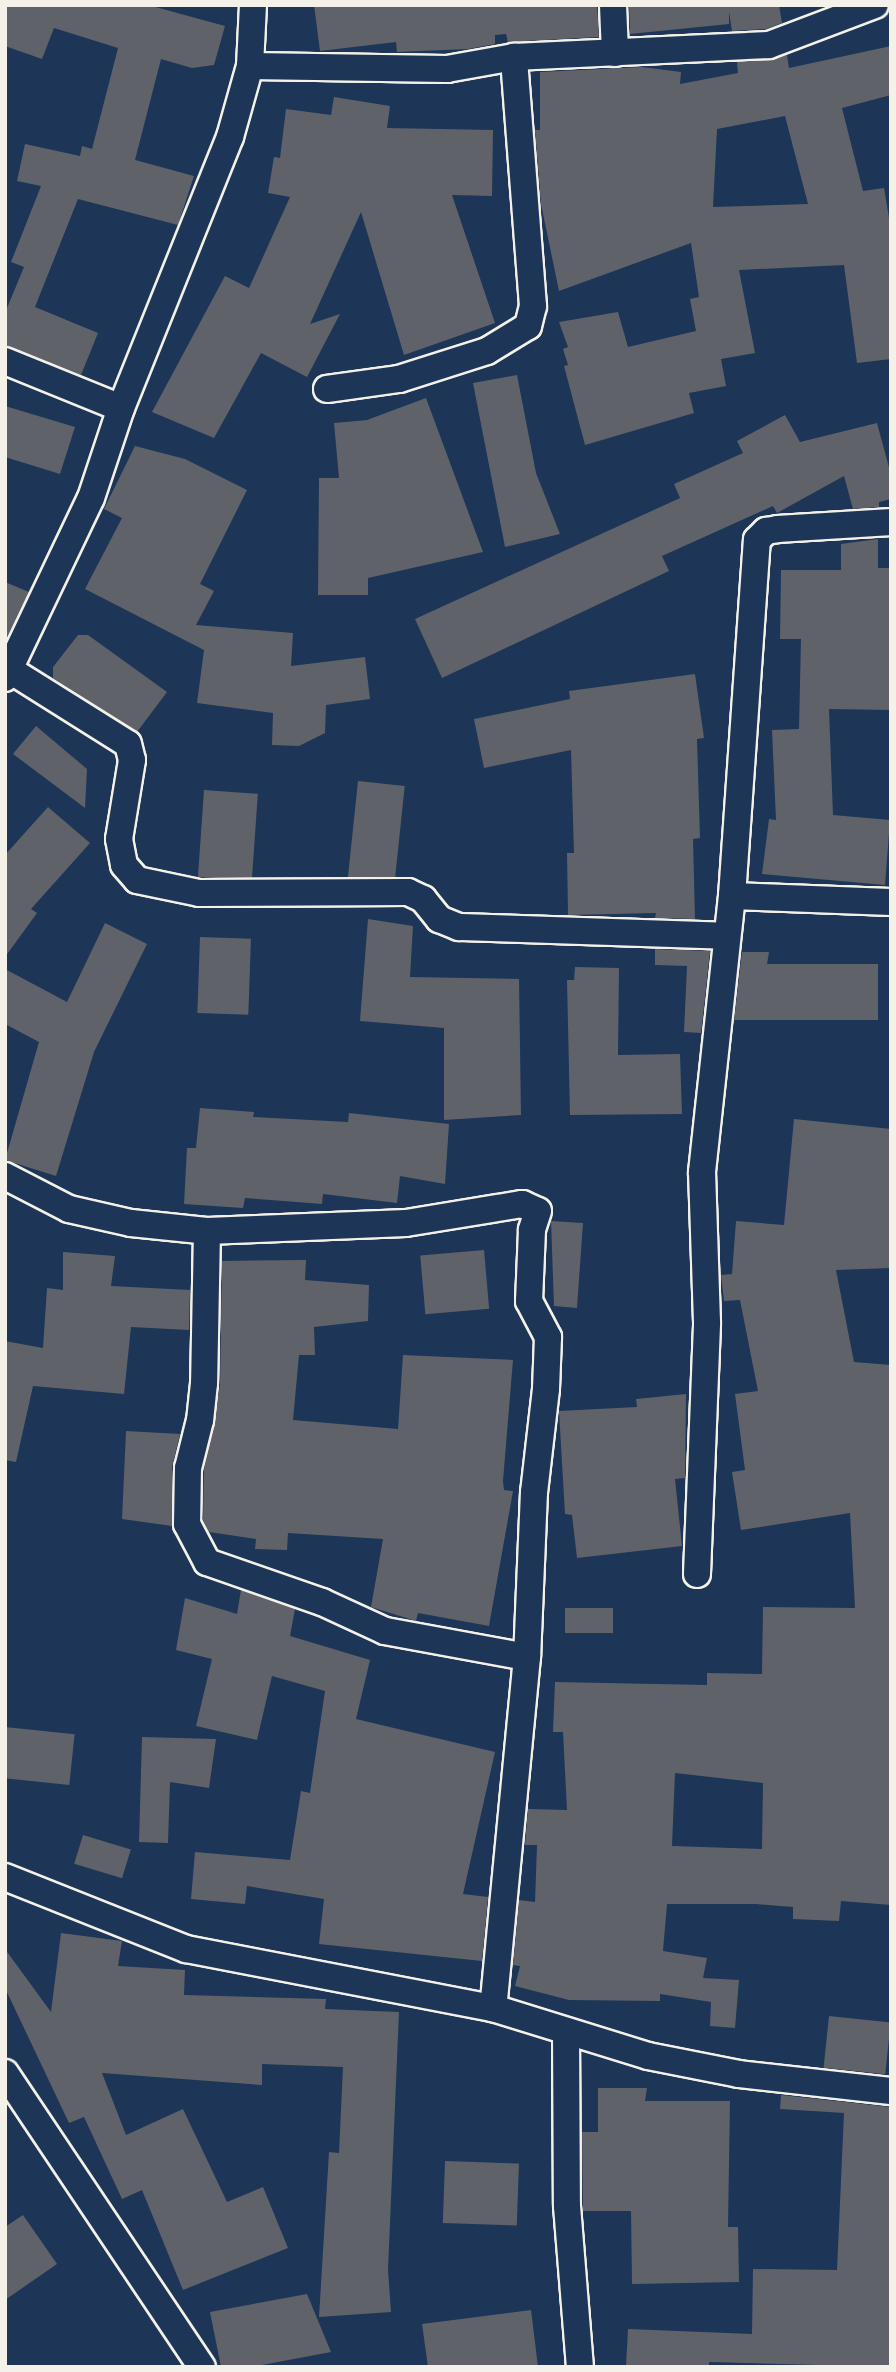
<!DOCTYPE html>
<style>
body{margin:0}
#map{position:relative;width:896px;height:2372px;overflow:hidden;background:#1d3557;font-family:Delius,sans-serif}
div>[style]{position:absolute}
.building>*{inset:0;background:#5f6269;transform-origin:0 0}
.roads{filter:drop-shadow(2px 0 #f4f1e8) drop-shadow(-2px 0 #f4f1e8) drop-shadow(0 2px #f4f1e8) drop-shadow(0 -2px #f4f1e8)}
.minor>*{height:26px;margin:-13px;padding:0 13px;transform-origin:13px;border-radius:13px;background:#1d3557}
span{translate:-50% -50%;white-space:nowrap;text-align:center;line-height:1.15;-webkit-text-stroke:7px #1d3557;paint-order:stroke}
.frame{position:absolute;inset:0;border:7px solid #f4f1e8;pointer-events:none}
</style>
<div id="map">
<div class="building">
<i style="clip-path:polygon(5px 5px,148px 5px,225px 26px,214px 65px,192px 68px,161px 59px,135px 160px,194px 176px,178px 225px,78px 199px,35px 307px,98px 333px,81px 375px,5px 346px,5px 313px,24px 267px,11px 262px,41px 186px,17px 181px,25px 144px,80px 156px,82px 146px,92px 149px,118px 48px,54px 28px,42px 59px,5px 46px)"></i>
<i style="clip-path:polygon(314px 5px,597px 5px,599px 37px,508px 42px,506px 34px,495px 35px,495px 44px,468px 49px,397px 52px,396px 42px,320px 51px)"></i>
<i style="clip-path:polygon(629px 5px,779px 5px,782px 23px,766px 29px,732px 31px,729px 12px,729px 24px,630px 34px)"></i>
<i style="clip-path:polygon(evenodd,891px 46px,891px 95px,842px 108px,863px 191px,884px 188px,891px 230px,891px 359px,857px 363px,844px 265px,739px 270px,755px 353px,721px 359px,726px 386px,689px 393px,694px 413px,585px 445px,564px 366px,568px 365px,563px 349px,568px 347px,559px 322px,618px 312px,628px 347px,696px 331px,690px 299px,699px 297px,691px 243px,559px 291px,541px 204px,535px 130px,540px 130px,540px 72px,642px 67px,681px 72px,680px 84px,738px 73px,737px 62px,787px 55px,789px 68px,891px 46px,785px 116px,808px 204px,713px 207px,717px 129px,785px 116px)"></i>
<i style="clip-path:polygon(334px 97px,390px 106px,387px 128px,493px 130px,492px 196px,452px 195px,495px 323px,404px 355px,361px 212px,310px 324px,340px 314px,307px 377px,261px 353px,214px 438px,152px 412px,225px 276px,249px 288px,290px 197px,268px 193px,274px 157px,280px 158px,286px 109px,331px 115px)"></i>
<i style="clip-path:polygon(517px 375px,536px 473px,560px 534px,505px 547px,473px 383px)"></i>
<i style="clip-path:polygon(426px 398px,483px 552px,368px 578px,368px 595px,318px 595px,319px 478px,339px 478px,334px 423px,367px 420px)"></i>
<i style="clip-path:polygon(5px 406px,75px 427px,60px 474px,5px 457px)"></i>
<i style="clip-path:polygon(785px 415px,800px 442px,877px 423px,891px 475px,891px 499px,879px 502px,879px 507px,853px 509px,844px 476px,777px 513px,773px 506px,662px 556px,669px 571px,442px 678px,415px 619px,680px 498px,674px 484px,743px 453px,737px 441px)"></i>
<i style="clip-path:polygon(135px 446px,185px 459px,247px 490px,200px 584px,214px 591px,196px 625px,293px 633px,291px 666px,365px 657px,370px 699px,326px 705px,325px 733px,299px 746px,272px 745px,273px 713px,197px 703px,204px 650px,85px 589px,122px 518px,104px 509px)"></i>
<i style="clip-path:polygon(878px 539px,878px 568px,891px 568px,891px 710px,829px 709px,833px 815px,890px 820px,885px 885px,762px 874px,769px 819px,776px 820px,772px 730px,799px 729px,801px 639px,780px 639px,781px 570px,841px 570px,841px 544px)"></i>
<i style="clip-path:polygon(5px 582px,29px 592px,5px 641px)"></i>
<i style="clip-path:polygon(78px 635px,88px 635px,167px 692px,137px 732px,53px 678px,53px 667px)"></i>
<i style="clip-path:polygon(695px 674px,704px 738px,697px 739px,700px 838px,693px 839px,695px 919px,655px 918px,656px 913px,568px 915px,567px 853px,574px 853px,571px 750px,484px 768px,474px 719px,570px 699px,569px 691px)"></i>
<i style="clip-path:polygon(36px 726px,87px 769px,85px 808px,13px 754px)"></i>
<i style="left:358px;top:781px;width:47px;height:97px;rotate:6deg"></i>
<i style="left:204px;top:790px;width:54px;height:87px;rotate:4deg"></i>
<i style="clip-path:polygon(48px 807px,90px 843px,31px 909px,37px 913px,5px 957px,5px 855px)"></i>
<i style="clip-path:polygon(368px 919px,413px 926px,410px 977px,519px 979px,521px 1115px,444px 1120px,444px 1028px,360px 1021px)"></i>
<i style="clip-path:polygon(105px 923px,147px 944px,94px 1052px,56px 1176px,5px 1160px,39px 1042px,5px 1024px,5px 969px,67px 1002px)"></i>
<i style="left:200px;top:937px;width:51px;height:76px;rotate:2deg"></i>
<i style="clip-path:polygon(655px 949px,710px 951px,701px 1033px,684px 1032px,687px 966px,655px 965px)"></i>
<i style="clip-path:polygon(742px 952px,769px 952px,767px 964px,878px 964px,878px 1020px,734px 1020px)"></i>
<i style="clip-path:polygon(575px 967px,619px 968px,618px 1055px,680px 1054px,682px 1114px,570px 1115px,567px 980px,574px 980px)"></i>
<i style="clip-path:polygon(200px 1108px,254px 1112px,253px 1117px,348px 1122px,349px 1113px,449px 1124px,445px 1184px,400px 1176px,397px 1203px,323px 1194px,322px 1204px,245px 1198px,243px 1208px,184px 1204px,187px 1148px,196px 1148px)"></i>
<i style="clip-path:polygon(evenodd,794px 1119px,891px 1129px,891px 1268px,836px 1270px,854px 1362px,891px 1365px,891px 1905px,841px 1901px,839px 1921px,793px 1919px,793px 1907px,756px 1904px,667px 1904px,663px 1951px,707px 1958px,703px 1978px,739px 1980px,735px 2028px,710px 2026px,711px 2002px,660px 1994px,660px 2001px,569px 2000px,515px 1986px,520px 1966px,513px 1965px,519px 1900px,535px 1902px,537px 1845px,525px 1845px,528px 1809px,567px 1810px,563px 1732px,553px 1732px,555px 1682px,707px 1685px,707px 1673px,762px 1674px,763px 1607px,855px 1608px,850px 1513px,741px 1530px,732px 1472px,745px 1470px,735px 1394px,758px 1391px,740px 1300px,724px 1301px,721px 1275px,732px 1274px,736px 1221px,784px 1225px,794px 1119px,675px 1773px,763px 1783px,762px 1849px,672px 1846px,675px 1773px)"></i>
<i style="clip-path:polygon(551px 1221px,583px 1223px,577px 1308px,554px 1306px)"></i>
<i style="left:484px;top:1250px;width:59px;height:64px;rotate:85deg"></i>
<i style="clip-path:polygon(63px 1252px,115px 1256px,111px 1286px,190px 1290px,189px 1330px,131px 1327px,124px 1394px,33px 1386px,16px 1462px,5px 1460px,5px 1341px,43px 1348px,47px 1288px,63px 1290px)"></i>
<i style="clip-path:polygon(306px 1260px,305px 1280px,369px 1285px,368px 1321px,314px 1327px,315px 1355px,299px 1355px,293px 1420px,398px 1429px,403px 1355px,513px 1360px,503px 1481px,504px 1490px,513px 1491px,489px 1626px,418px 1613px,416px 1621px,371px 1607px,383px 1539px,288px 1533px,287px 1550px,255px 1549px,256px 1539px,209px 1532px,203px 1520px,204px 1470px,220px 1385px,222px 1261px)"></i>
<i style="clip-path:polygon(686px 1394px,685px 1478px,675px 1479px,682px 1546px,577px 1558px,572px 1515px,565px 1514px,559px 1411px,637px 1407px,636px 1399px)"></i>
<i style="clip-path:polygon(126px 1431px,180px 1434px,172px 1467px,172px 1526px,122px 1519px)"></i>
<i style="clip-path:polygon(241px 1590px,295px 1609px,290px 1636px,370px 1660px,356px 1719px,495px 1752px,463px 1894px,488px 1897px,482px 1961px,319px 1944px,324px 1899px,247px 1886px,245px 1904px,191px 1899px,195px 1852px,290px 1860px,301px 1791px,310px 1793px,325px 1691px,272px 1676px,257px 1740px,196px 1726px,212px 1659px,176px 1650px,185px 1598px,237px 1614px)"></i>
<i style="left:613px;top:1608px;width:25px;height:48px;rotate:90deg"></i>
<i style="left:5px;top:1727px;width:70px;height:51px;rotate:6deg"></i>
<i style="clip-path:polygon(142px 1737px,216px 1739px,209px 1788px,170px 1782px,168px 1843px,139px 1842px)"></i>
<i style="left:83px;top:1835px;width:50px;height:30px;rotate:17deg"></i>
<i style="clip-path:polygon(61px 1933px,122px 1941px,118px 1966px,185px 1970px,184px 1995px,326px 1999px,325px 2009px,399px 2012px,388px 2270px,391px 2312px,319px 2317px,329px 2152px,339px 2153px,343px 2067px,262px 2064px,262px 2085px,102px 2073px,126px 2135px,183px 2109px,227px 2202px,263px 2187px,288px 2248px,183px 2290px,142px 2190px,122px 2199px,84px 2117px,69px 2123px,5px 1988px,5px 1949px,51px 2012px)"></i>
<i style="left:829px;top:2016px;width:62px;height:52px;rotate:6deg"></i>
<i style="clip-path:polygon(598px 2088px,647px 2088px,645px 2101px,730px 2101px,728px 2227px,738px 2227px,739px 2282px,632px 2284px,631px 2211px,583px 2211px,582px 2132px,598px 2132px)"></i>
<i style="clip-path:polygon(781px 2095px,891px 2107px,891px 2367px,709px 2362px,709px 2367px,626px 2366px,628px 2329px,752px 2334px,753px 2269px,837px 2270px,844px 2113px,780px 2109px)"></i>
<i style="left:445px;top:2161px;width:74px;height:62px;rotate:2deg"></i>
<i style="clip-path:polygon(23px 2215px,57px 2264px,5px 2300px,5px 2227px)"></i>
<i style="clip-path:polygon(307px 2294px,331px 2352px,251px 2367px,221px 2367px,210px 2312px)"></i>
<i style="clip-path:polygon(531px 2310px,538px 2367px,428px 2367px,422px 2324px)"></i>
</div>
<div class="roads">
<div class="minor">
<i style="left:613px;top:5px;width:48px;rotate:87.6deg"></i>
<i style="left:250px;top:66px;width:197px;rotate:0.9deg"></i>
<i style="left:447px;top:69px;width:68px;rotate:-10.2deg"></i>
<i style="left:514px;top:57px;width:255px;rotate:-2.7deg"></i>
<i style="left:769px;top:45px;width:113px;rotate:-20.7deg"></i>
<i style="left:5px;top:361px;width:125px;rotate:22.1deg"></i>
<i style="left:327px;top:389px;width:73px;rotate:-7.9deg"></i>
<i style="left:399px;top:379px;width:92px;rotate:-17.7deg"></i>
<i style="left:487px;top:351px;width:48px;rotate:-31.4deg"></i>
<i style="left:528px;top:326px;width:21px;rotate:-76deg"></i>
<i style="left:533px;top:306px;width:250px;rotate:-94.4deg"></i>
<i style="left:10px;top:670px;width:139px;rotate:32.1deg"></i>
<i style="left:128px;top:744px;width:16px;rotate:76deg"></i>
<i style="left:132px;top:760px;width:80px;rotate:99.3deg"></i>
<i style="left:119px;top:839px;width:26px;rotate:79deg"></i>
<i style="left:124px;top:865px;width:20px;rotate:49deg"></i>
<i style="left:137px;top:880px;width:63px;rotate:11.8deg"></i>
<i style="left:199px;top:893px;width:209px;rotate:-0.3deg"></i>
<i style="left:408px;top:892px;width:17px;rotate:25deg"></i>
<i style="left:423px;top:899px;width:26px;rotate:51deg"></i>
<i style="left:439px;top:919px;width:22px;rotate:22deg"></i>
<i style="left:459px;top:927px;width:268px;rotate:1.9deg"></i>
<i style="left:5px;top:678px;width:199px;rotate:-64.5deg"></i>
<i style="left:91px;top:498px;width:95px;rotate:-71.6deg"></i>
<i style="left:121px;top:408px;width:292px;rotate:-68.1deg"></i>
<i style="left:230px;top:137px;width:74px;rotate:-74.3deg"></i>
<i style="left:250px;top:66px;width:61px;rotate:-87.2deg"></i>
<i style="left:732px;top:896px;width:159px;rotate:2.2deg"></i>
<i style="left:5px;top:1176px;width:72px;rotate:27.3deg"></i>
<i style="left:69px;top:1209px;width:64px;rotate:12.7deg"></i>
<i style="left:131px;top:1223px;width:76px;rotate:6deg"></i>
<i style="left:207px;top:1231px;width:199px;rotate:-2.3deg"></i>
<i style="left:406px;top:1223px;width:118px;rotate:-9.3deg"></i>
<i style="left:522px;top:1204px;width:17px;rotate:24deg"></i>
<i style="left:538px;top:1211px;width:20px;rotate:108deg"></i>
<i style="left:532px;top:1230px;width:71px;rotate:92.4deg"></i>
<i style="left:529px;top:1301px;width:41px;rotate:62.2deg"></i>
<i style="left:548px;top:1337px;width:52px;rotate:92.2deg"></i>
<i style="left:546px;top:1389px;width:104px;rotate:96.6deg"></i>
<i style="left:534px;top:1492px;width:165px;rotate:92.4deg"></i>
<i style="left:527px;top:1657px;width:353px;rotate:95.5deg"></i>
<i style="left:207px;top:1231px;width:152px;rotate:91.1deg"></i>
<i style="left:204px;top:1383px;width:37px;rotate:96deg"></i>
<i style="left:200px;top:1420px;width:49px;rotate:104deg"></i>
<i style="left:188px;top:1468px;width:56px;rotate:91deg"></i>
<i style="left:187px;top:1524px;width:43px;rotate:62.2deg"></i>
<i style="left:207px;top:1562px;width:122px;rotate:19.2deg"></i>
<i style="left:322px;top:1602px;width:69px;rotate:24.7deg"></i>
<i style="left:385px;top:1631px;width:144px;rotate:10.4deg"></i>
<i style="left:697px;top:1574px;width:252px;rotate:-87.7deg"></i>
<i style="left:707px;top:1322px;width:150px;rotate:-91.9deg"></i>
<i style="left:702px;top:1172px;width:278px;rotate:-83.8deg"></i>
<i style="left:732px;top:896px;width:357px;rotate:-86deg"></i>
<i style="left:757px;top:540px;width:13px;rotate:-45deg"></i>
<i style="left:766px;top:531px;width:12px;rotate:-9deg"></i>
<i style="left:778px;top:529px;width:113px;rotate:-3.5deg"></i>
<i style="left:5px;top:1877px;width:195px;rotate:21.7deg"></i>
<i style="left:186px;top:1949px;width:313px;rotate:10.9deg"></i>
<i style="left:493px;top:2008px;width:162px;rotate:17.2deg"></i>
<i style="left:648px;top:2056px;width:93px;rotate:11.2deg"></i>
<i style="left:739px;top:2074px;width:153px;rotate:6.4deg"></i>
<i style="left:566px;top:2031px;width:175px;rotate:89.7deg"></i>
<i style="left:567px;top:2206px;width:162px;rotate:85.4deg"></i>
<i style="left:5px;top:2073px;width:354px;rotate:56.2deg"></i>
</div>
</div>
<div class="frame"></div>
</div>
